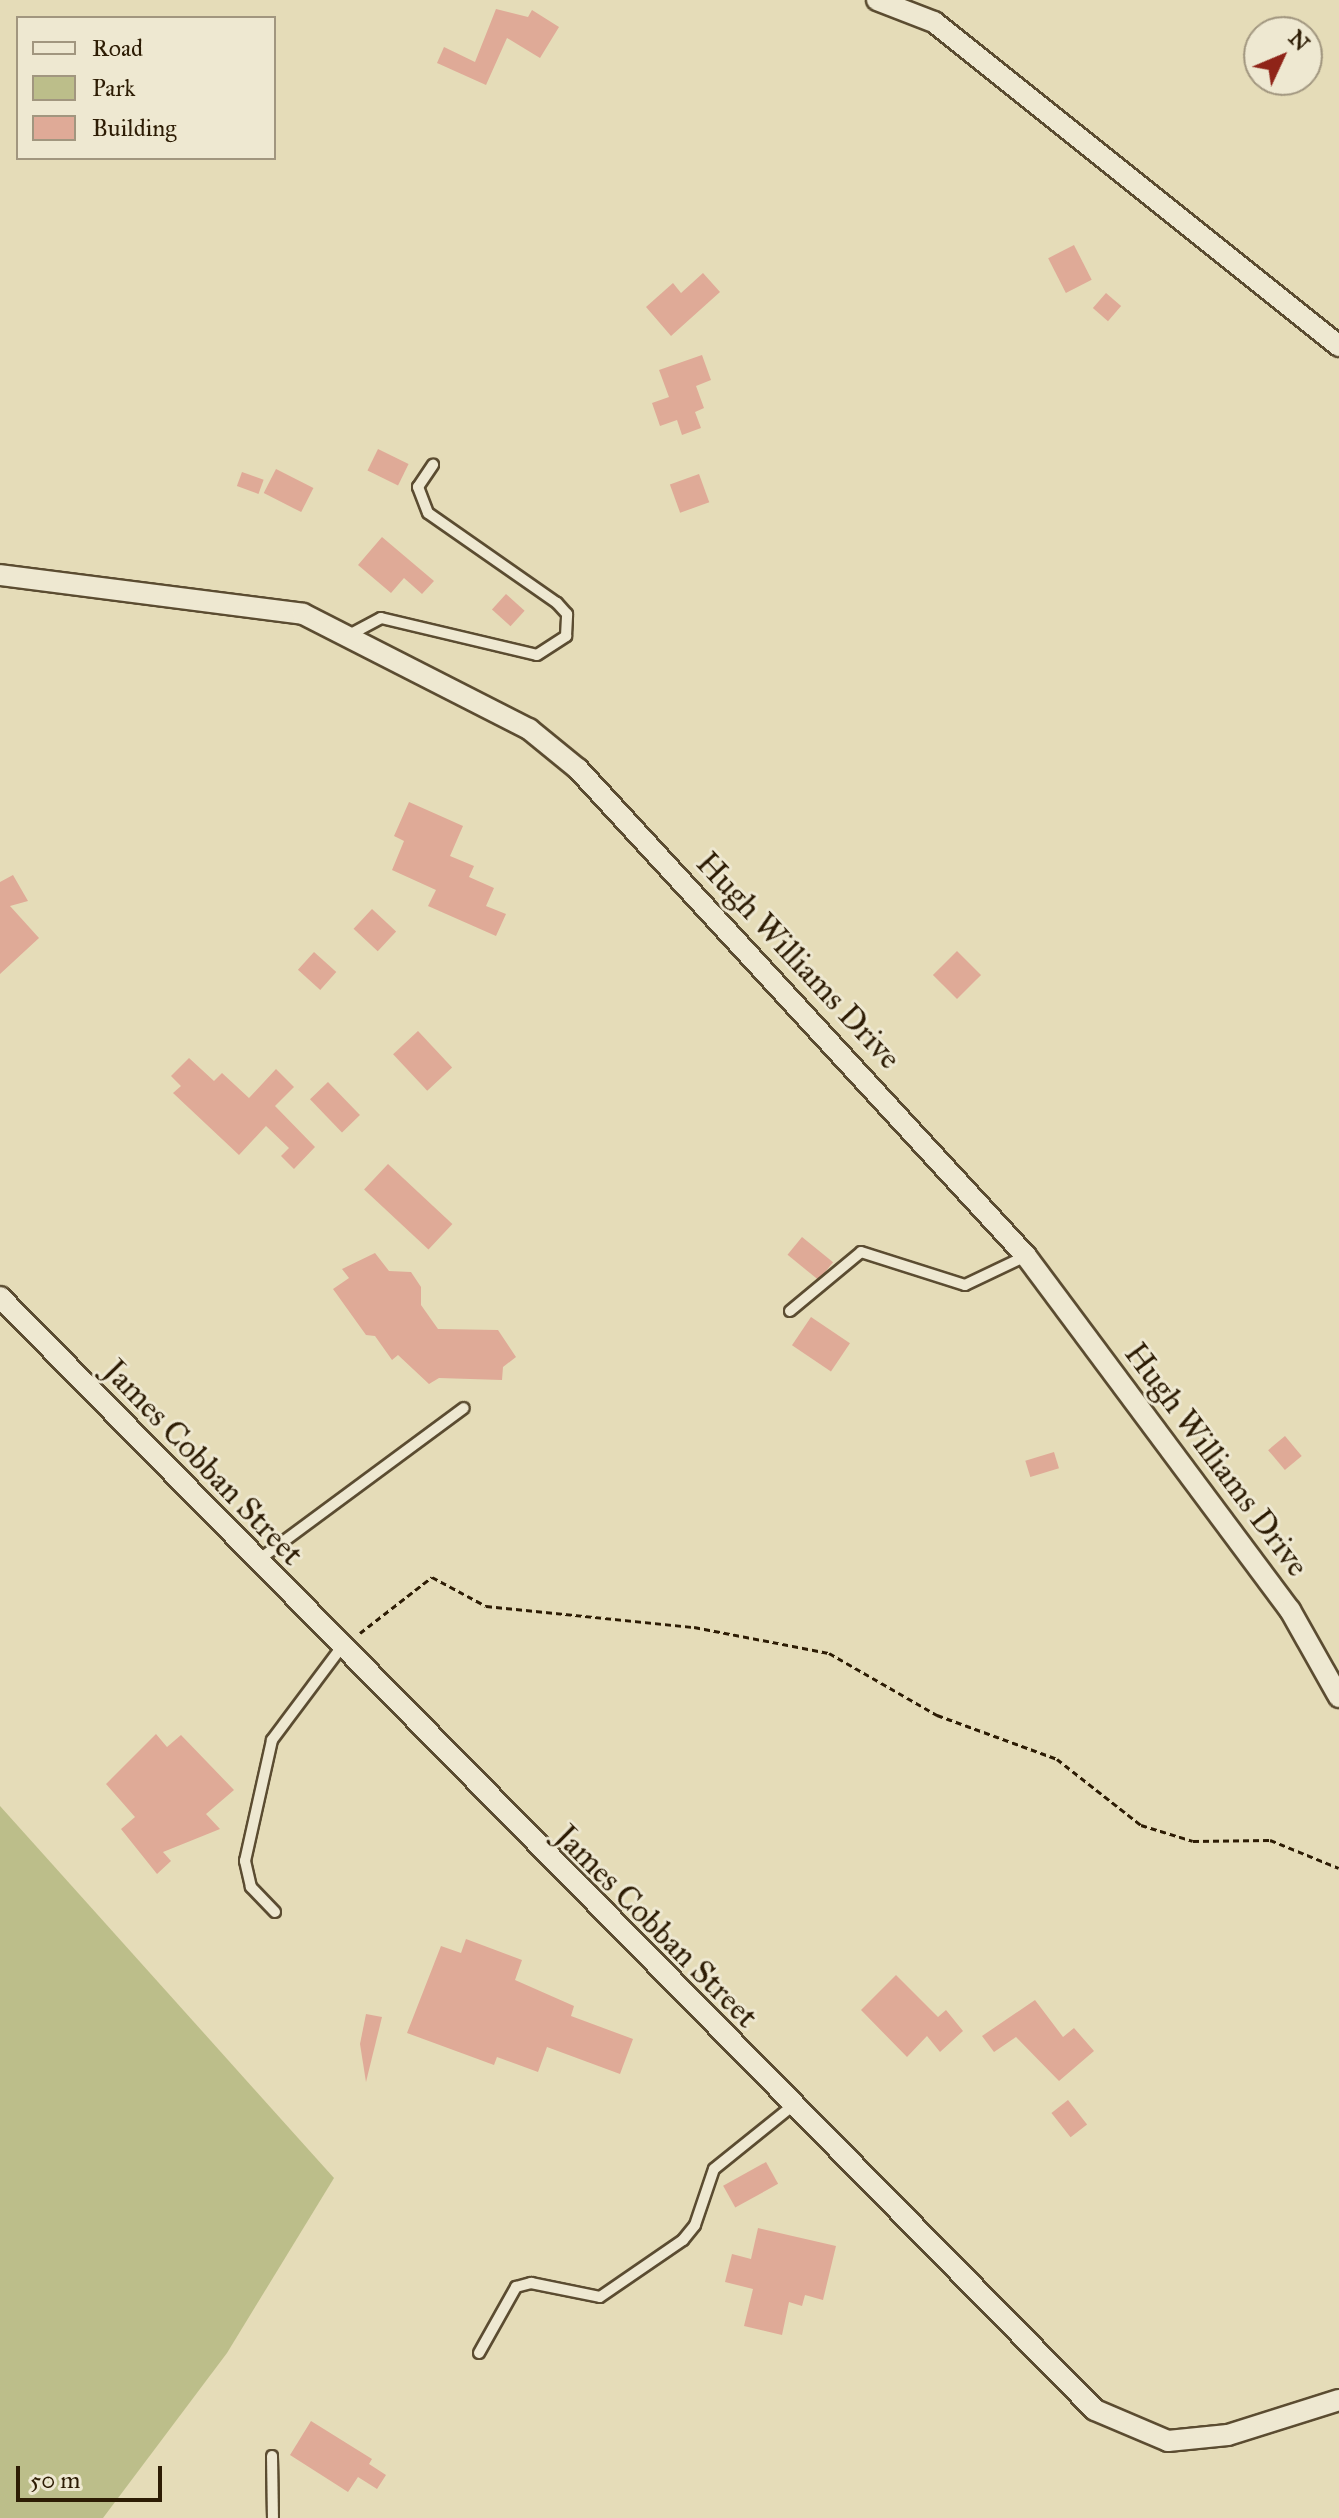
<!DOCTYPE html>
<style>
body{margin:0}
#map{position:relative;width:1339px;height:2518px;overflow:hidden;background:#e5dcb8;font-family:"IM FELL Great Primer",serif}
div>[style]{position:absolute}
.green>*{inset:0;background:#bcbe8a}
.building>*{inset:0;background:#dfaa97;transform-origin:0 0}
.path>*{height:3px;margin-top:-1.5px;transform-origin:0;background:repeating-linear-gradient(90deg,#2d1c04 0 6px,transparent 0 10px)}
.roads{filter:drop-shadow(2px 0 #5b4c31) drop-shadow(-2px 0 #5b4c31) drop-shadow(0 2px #5b4c31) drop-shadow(0 -2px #5b4c31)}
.lane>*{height:10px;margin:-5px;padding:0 5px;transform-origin:5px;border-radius:5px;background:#eee8d1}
.street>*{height:20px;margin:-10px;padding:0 10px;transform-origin:10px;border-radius:10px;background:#eee8d1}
span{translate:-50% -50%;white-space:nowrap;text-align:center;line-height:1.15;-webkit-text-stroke:6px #eee8d1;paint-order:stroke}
.street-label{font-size:32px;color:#2d1c04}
.legend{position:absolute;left:16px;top:16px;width:260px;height:144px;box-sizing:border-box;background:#eee8d1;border:2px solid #a1967f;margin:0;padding:10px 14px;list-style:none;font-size:24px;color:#2d1c04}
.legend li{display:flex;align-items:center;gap:16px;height:40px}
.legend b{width:40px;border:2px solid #a1967f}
.north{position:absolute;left:1243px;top:16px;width:80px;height:80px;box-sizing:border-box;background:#eee8d1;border:2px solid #a1967f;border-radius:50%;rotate:46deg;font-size:22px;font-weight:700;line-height:32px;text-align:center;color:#2d1c04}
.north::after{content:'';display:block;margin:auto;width:28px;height:36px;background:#8f2418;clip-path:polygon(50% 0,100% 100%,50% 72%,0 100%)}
.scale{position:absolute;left:16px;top:2466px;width:146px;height:36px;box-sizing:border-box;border:4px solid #2d1c04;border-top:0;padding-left:10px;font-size:24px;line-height:28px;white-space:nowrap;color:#2d1c04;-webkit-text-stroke:6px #eee8d1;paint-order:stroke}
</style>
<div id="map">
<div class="green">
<i style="clip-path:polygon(0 1806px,334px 2178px,227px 2353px,103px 2518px,0 2518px)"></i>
</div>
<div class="building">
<i style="clip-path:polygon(496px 9px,528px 17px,532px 10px,559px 27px,540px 58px,507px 38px,486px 85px,437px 63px,444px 47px,475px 62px)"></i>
<i style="left:1074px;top:245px;width:39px;height:29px;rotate:63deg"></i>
<i style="clip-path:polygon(703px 273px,720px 292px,671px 336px,646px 307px,673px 283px,681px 293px)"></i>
<i style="left:1106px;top:293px;width:20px;height:20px;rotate:41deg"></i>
<i style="clip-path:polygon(702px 355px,711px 380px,696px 386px,704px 408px,695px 412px,701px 428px,682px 435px,677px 420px,660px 426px,652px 403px,669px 397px,659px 370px)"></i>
<i style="left:378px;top:449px;width:34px;height:24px;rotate:26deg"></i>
<i style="left:276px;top:469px;width:42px;height:27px;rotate:27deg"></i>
<i style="left:242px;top:472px;width:23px;height:15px;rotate:20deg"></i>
<i style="left:699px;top:474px;width:30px;height:31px;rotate:70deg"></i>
<i style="clip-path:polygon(382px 537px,434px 581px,422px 594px,404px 578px,391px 593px,358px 565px)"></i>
<i style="left:506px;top:594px;width:25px;height:21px;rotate:42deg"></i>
<i style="clip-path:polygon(409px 802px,463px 826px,450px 856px,474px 866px,469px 877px,494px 888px,486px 906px,506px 914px,496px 936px,428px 906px,436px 890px,392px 870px,404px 841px,394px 836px)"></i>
<i style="clip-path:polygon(13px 875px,28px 901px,10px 906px,39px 938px,0 974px,0 882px)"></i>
<i style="left:372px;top:909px;width:33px;height:27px;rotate:43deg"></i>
<i style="left:957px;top:951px;width:34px;height:34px;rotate:45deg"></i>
<i style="left:314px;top:952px;width:30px;height:24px;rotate:42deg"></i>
<i style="left:418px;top:1031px;width:50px;height:34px;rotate:47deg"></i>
<i style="clip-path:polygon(189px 1058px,214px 1081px,222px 1073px,249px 1098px,276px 1069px,294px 1087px,275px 1106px,315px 1147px,294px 1169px,281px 1156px,289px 1148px,266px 1126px,239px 1155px,173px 1093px,181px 1086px,171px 1076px)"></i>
<i style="left:328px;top:1082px;width:46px;height:25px;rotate:46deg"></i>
<i style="left:388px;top:1164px;width:88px;height:35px;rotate:43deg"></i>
<i style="left:802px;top:1237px;width:40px;height:23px;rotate:39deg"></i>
<i style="clip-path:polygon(375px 1253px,389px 1271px,411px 1272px,421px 1287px,421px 1305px,438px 1329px,498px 1330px,516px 1357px,503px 1367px,502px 1380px,439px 1378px,429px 1384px,398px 1355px,392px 1360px,375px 1336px,366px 1335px,333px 1289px,349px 1278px,342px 1269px)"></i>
<i style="left:811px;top:1317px;width:47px;height:34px;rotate:34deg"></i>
<i style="left:1285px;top:1436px;width:26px;height:22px;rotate:50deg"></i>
<i style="left:1054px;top:1452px;width:17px;height:30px;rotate:73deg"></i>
<i style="clip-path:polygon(156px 1734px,167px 1747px,181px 1735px,234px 1790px,206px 1814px,220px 1829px,163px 1852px,171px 1861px,157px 1874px,121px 1829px,135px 1817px,106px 1784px)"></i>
<i style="clip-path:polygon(466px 1939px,522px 1960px,515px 1980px,574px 2006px,571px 2016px,633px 2039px,620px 2074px,547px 2047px,538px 2072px,497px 2057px,494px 2065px,407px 2033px,441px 1946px,461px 1953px)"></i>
<i style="clip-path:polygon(896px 1975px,938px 2017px,946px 2010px,963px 2031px,940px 2052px,927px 2036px,907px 2057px,861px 2010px)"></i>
<i style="clip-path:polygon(1035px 2000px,1063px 2037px,1074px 2028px,1094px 2051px,1059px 2081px,1016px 2037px,994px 2052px,982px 2036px)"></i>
<i style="clip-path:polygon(366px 2014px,382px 2017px,366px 2082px,360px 2044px)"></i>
<i style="left:1068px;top:2100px;width:31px;height:21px;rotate:52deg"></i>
<i style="left:766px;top:2162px;width:25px;height:49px;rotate:61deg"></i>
<i style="clip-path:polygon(758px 2228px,836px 2246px,823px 2300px,805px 2295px,802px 2306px,789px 2302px,782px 2335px,744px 2326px,753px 2289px,725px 2282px,732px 2254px,751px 2259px)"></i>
<i style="clip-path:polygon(311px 2421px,372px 2459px,369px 2464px,386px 2475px,377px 2489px,358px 2477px,348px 2492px,290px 2455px)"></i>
</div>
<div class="path">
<i style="left:360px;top:1633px;width:91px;rotate:-37.9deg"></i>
<i style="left:432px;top:1577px;width:61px;rotate:28.2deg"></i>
<i style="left:486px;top:1606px;width:209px;rotate:5.8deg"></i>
<i style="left:694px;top:1627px;width:137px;rotate:10.9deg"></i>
<i style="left:829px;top:1653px;width:125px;rotate:29.9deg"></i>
<i style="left:937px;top:1715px;width:128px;rotate:20.1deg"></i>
<i style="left:1057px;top:1759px;width:107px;rotate:38.2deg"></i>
<i style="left:1141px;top:1825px;width:54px;rotate:17.1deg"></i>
<i style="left:1193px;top:1841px;width:77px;rotate:-0.7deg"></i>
<i style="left:1270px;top:1840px;width:74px;rotate:22.1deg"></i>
</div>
<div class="roads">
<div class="lane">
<i style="left:351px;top:634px;width:34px;rotate:-28deg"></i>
<i style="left:381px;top:618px;width:160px;rotate:13.3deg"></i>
<i style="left:537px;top:655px;width:35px;rotate:-33deg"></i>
<i style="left:566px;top:636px;width:22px;rotate:-87deg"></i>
<i style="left:567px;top:614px;width:15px;rotate:-132deg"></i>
<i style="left:557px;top:603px;width:157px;rotate:-145.1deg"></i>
<i style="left:428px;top:513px;width:28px;rotate:-111deg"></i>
<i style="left:418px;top:487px;width:27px;rotate:-56deg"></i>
<i style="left:790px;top:1311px;width:92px;rotate:-39.7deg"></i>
<i style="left:861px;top:1252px;width:109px;rotate:17.6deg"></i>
<i style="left:965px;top:1285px;width:68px;rotate:-25.4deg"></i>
<i style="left:257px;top:1561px;width:257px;rotate:-36.5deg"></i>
<i style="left:275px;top:1912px;width:35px;rotate:-134deg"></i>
<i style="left:251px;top:1887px;width:27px;rotate:-103deg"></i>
<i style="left:245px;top:1861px;width:124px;rotate:-77.4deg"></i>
<i style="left:272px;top:1740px;width:114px;rotate:-53.2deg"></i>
<i style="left:479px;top:2353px;width:76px;rotate:-60.7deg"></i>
<i style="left:516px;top:2287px;width:16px;rotate:-15deg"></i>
<i style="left:531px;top:2283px;width:70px;rotate:11.5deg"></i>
<i style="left:600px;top:2297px;width:101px;rotate:-34.5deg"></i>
<i style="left:683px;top:2240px;width:19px;rotate:-51deg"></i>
<i style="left:695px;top:2225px;width:59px;rotate:-71.3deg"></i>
<i style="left:714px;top:2169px;width:99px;rotate:-38.8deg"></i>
<i style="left:272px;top:2456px;width:62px;rotate:89.1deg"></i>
</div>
<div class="street">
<i style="left:877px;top:0;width:61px;rotate:21.1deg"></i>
<i style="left:934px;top:22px;width:519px;rotate:38.66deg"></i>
<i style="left:0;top:575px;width:305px;rotate:7.3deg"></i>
<i style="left:303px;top:614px;width:254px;rotate:27deg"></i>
<i style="left:529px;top:729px;width:63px;rotate:39.2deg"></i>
<i style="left:578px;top:769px;width:662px;rotate:47.39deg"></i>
<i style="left:1026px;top:1256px;width:442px;rotate:53.3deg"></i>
<i style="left:1290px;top:1610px;width:100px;rotate:60.6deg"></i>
<i style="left:0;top:1297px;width:1561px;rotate:45.47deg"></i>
<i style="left:1095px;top:2410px;width:79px;rotate:23deg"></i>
<i style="left:1168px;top:2441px;width:60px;rotate:-5.7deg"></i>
<i style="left:1228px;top:2435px;width:116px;rotate:-17.5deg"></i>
</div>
</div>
<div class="street-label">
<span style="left:798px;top:961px;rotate:47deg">Hugh Williams Drive</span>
<span style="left:1216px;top:1460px;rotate:53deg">Hugh Williams Drive</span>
<span style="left:203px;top:1463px;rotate:46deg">James Cobban Street</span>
<span style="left:656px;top:1927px;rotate:45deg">James Cobban Street</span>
</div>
<ul class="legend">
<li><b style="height:10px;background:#eee8d1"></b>Road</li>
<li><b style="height:22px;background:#bcbe8a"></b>Park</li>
<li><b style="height:22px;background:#dfaa97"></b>Building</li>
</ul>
<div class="north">N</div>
<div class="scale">50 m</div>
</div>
